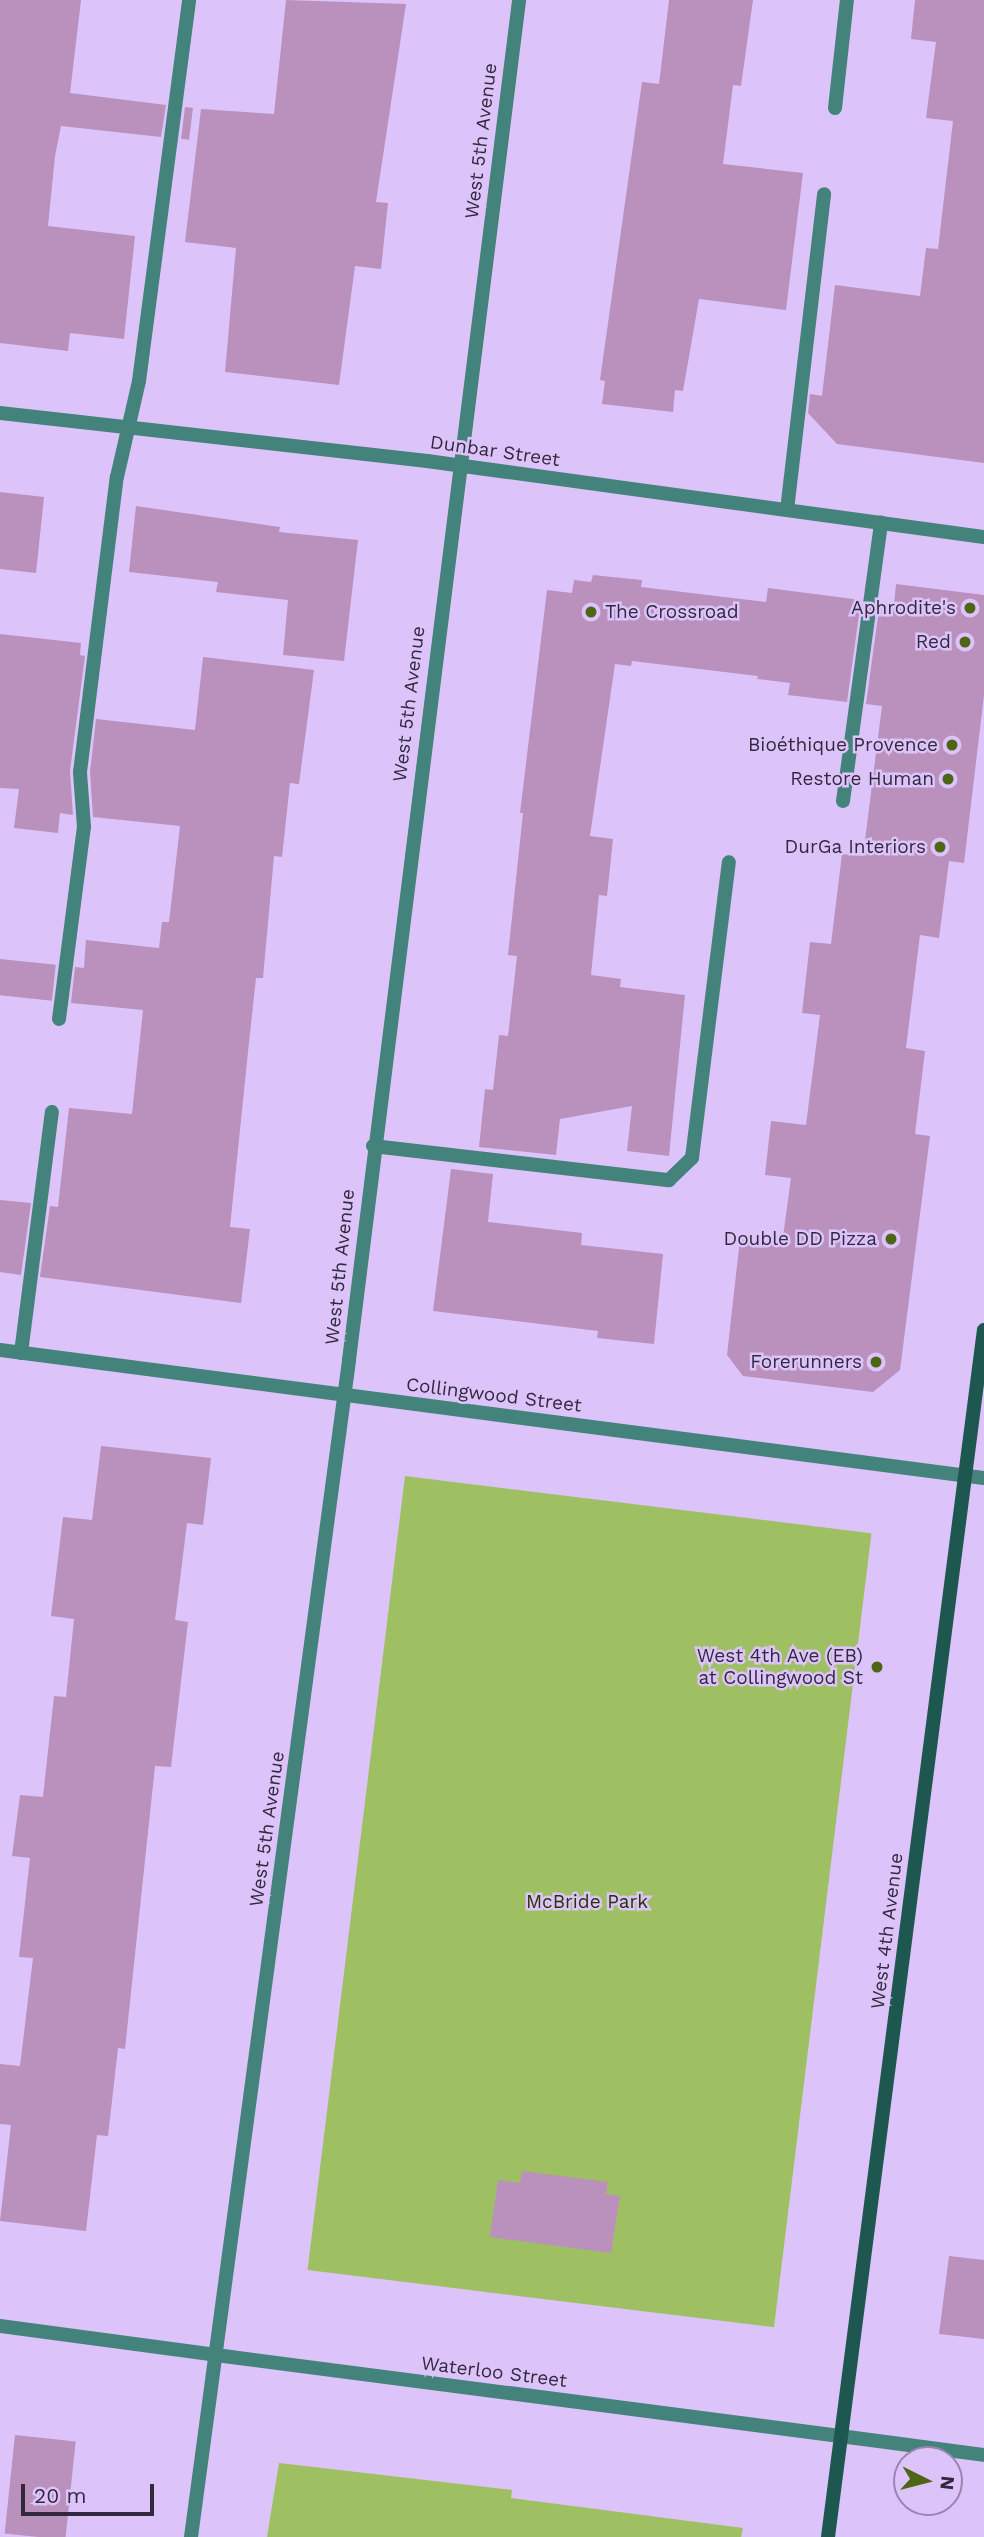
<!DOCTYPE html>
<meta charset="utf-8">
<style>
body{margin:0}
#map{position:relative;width:984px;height:2537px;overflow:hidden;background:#dcc4fa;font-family:"Work Sans",sans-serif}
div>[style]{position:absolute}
.green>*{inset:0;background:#9fc062;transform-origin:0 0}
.building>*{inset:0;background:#ba90bc;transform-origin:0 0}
.service>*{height:14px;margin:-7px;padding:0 7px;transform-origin:7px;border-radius:7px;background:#44837b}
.pedestrian>*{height:14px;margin:-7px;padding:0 7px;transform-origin:7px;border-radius:7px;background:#44837b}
.minor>*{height:14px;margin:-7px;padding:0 7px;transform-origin:7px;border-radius:7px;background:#44837b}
.secondary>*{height:14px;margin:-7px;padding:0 7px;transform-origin:7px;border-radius:7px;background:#1d5750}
.dots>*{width:19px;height:19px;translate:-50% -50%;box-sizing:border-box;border:4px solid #dcc4fa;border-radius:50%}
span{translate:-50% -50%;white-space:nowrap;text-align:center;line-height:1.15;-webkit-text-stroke:5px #dcc4fa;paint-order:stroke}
.street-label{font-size:19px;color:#32293e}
.poi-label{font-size:19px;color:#32293e}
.right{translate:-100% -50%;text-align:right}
.left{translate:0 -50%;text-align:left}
.park-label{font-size:19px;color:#263405}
.north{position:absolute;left:893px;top:2446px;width:70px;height:70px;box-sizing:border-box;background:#dcc4fa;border:2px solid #9886af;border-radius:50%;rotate:96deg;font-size:19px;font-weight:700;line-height:28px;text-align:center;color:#32293e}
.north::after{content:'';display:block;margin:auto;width:24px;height:32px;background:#4d6514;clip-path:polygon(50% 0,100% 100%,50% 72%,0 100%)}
.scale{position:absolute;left:21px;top:2484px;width:133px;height:32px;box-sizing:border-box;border:4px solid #32293e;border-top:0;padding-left:9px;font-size:21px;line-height:24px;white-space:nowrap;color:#32293e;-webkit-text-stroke:5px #dcc4fa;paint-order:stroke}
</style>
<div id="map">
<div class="green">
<i style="left:405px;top:1476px;width:470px;height:800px;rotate:7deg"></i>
<i style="clip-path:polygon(279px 2463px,512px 2490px,511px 2498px,743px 2528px,741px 2537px,267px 2537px)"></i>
</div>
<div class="building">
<i style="clip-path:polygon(0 0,81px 0,70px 93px,166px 105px,161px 137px,61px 126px,55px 156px,48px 226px,135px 236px,124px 339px,70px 333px,68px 351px,0 343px)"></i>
<i style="clip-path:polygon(286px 0,406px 4px,376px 202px,388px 203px,381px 269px,355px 266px,339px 385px,225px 372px,236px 248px,185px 242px,201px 109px,274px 114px)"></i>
<i style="clip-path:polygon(669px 0,753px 0,741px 86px,733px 85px,723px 164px,803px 173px,786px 310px,699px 299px,683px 391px,675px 390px,673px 412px,602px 404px,605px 381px,600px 380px,642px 82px,659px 84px)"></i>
<i style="clip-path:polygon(915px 0,984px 0,984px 463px,837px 444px,808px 413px,810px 394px,822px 396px,835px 285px,920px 296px,926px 248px,938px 249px,953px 121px,926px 118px,936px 42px,911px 39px)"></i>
<i style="left:185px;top:107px;width:8px;height:32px;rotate:7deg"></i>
<i style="clip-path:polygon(0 492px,44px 497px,36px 573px,0 569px)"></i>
<i style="clip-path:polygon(136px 506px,280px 527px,279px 532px,358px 540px,344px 661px,283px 655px,288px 600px,216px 592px,218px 582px,129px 572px)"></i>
<i style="clip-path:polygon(593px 575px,642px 580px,641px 587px,766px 602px,768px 588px,861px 600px,847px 702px,788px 695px,790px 683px,757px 679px,758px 676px,632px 661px,631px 666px,615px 664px,590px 836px,613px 839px,607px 896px,599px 895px,591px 975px,621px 979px,620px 987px,685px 995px,669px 1156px,627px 1151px,632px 1106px,560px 1119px,556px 1155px,479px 1147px,485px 1089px,493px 1090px,499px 1035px,508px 1036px,517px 956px,508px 955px,523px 813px,520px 813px,547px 590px,572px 593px,574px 580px,591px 582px)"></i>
<i style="clip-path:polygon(896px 584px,984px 595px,984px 695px,964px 863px,949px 861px,939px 938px,920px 935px,906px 1048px,925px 1051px,915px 1134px,930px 1136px,900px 1370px,873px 1392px,743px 1376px,727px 1355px,740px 1239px,782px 1244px,791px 1178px,765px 1175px,771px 1121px,806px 1125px,820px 1015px,802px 1013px,810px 942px,831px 944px,842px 854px,863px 856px,882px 706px,866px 704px,880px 602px,894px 604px)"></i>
<i style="clip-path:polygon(0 634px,81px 643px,80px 655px,85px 656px,70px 771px,73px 815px,60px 813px,58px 833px,14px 828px,19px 789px,0 788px)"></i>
<i style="clip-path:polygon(203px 657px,314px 670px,299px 784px,290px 783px,282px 857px,274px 856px,263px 978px,256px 978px,248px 1052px,230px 1227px,250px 1229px,241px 1303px,40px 1277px,50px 1206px,58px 1207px,69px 1108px,132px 1114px,143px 1010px,71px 1003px,75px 967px,84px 968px,86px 940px,159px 948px,162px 922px,169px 922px,180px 826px,93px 817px,90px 772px,96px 719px,195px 730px)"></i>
<i style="left:0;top:959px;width:56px;height:36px;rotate:6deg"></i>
<i style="clip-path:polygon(451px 1169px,493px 1174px,488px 1222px,582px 1233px,581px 1245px,663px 1254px,654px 1344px,597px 1338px,598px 1331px,433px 1311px)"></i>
<i style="clip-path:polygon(0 1200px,31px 1203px,21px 1275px,0 1272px)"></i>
<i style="clip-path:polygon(101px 1446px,211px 1458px,203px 1525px,187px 1523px,175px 1620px,188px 1622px,171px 1767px,155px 1766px,125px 2049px,118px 2048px,108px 2136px,97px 2135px,86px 2231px,0 2221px,11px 2125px,0 2124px,0 2064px,20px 2066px,33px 1958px,19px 1957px,30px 1858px,12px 1856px,20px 1795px,43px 1797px,54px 1696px,66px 1697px,74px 1619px,51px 1616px,63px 1517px,92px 1520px)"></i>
<i style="clip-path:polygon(522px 2171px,608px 2182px,606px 2194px,620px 2196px,611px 2253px,490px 2237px,498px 2180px,520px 2183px)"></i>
<i style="clip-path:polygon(949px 2256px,984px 2260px,984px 2339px,939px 2334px)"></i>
<i style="left:15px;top:2435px;width:61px;height:99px;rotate:6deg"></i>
</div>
<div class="service">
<i style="left:835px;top:108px;width:109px;rotate:-83.7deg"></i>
<i style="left:787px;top:510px;width:318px;rotate:-83.3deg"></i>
<i style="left:843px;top:801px;width:281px;rotate:-82.2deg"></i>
<i style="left:59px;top:1019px;width:194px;rotate:-82.6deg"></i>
<i style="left:84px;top:827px;width:55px;rotate:-94.2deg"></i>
<i style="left:80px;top:772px;width:297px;rotate:-82.9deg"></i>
<i style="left:117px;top:477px;width:98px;rotate:-77.1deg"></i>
<i style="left:139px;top:381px;width:384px;rotate:-82.5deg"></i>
<i style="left:373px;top:1146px;width:298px;rotate:6.6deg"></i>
<i style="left:669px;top:1180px;width:32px;rotate:-44deg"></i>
<i style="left:692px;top:1158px;width:298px;rotate:-82.9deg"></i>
<i style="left:21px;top:1353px;width:243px;rotate:-82.7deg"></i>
</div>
<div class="pedestrian">
<i style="left:216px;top:2355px;width:629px;rotate:7.4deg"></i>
</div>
<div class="minor">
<i style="left:0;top:413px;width:430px;rotate:6.4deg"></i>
<i style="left:427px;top:461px;width:562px;rotate:7.77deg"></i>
<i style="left:0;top:1350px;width:992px;rotate:7.41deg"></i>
<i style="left:0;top:2326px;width:218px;rotate:7.6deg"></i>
<i style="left:840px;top:2436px;width:145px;rotate:7.5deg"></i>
<i style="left:191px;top:2537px;width:1188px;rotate:-82.35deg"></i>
<i style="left:349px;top:1360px;width:1371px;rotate:-82.87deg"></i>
</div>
<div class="secondary">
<i style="left:828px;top:2537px;width:1217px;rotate:-82.64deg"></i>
</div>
<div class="dots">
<i style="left:970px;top:608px;background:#4d6514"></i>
<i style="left:591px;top:612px;background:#4d6514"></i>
<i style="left:965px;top:642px;background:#4d6514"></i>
<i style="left:952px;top:745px;background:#4d6514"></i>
<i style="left:948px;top:779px;background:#4d6514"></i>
<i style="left:940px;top:847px;background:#4d6514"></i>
<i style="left:891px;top:1239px;background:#4d6514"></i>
<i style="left:876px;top:1362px;background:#4d6514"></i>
<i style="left:877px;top:1667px;background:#4d6514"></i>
</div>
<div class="street-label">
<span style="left:481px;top:141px;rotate:-83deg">West 5th Avenue</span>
<span style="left:495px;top:451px;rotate:8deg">Dunbar Street</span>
<span style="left:409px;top:704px;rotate:-83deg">West 5th Avenue</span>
<span style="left:340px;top:1267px;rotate:-84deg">West 5th Avenue</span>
<span style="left:494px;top:1395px;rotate:7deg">Collingwood Street</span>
<span style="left:267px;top:1829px;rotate:-82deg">West 5th Avenue</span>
<span style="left:887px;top:1931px;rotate:-83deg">West 4th Avenue</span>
<span style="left:494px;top:2372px;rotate:7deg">Waterloo Street</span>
</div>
<div class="poi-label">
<span class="right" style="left:956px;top:608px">Aphrodite's</span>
<span class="left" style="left:605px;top:612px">The Crossroad</span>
<span class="right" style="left:951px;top:642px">Red</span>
<span class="right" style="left:938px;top:745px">Bioéthique Provence</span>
<span class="right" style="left:934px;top:779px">Restore Human</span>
<span class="right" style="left:926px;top:847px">DurGa Interiors</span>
<span class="right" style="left:877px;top:1239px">Double DD Pizza</span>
<span class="right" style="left:862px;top:1362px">Forerunners</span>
<span class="right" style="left:863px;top:1667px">West 4th Ave (EB)<br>at Collingwood St</span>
</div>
<div class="park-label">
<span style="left:587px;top:1902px">McBride Park</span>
</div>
<div class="north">N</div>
<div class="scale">20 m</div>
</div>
